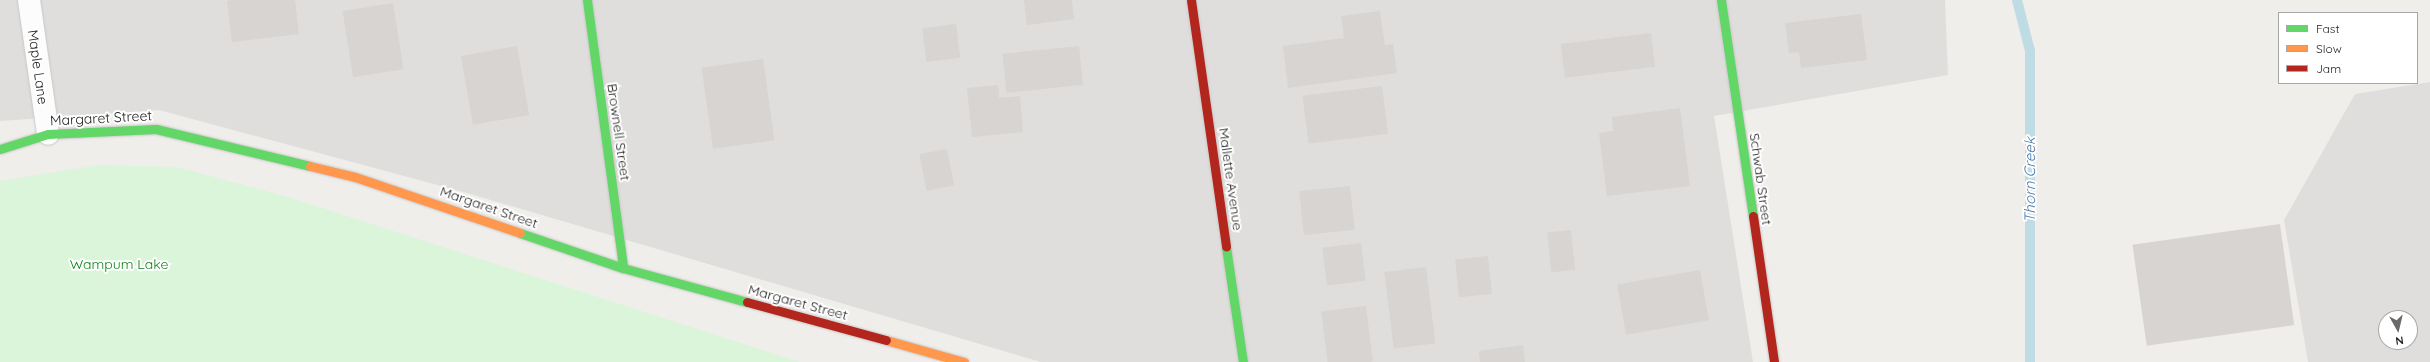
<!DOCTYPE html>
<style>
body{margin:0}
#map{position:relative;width:2430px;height:362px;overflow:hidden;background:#f0eeeb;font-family:Quicksand,sans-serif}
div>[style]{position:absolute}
.residential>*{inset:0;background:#dfdedc}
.park>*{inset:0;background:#daf5da}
.stream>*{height:10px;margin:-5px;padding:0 5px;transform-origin:5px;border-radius:5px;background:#bfdbe3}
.building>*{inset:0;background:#d7d4d2;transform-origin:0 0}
.roads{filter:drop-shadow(0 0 1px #c9c8c7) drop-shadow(0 0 1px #c9c8c7)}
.street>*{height:22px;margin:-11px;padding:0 11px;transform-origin:11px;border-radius:11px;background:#fdfcfc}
.fast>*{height:9px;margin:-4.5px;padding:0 4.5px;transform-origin:4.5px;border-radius:4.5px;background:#63d668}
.slow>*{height:9px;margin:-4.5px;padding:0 4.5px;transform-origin:4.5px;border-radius:4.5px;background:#ff974d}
.jam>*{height:9px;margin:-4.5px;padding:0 4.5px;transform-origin:4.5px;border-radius:4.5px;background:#b3261e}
span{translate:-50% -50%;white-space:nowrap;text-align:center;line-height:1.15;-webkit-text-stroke:4px #fff;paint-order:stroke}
.street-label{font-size:14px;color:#222}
.park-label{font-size:14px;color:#0c8416}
.water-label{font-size:15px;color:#4a7aab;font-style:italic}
.legend{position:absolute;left:2278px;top:12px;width:140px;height:72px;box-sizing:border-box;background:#fff;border:1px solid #a7a7a7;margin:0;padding:5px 7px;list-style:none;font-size:12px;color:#222}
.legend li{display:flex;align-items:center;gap:8px;height:20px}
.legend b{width:20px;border:1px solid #a7a7a7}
.north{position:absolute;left:2378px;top:310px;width:40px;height:40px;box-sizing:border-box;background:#fff;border:1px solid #a7a7a7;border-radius:50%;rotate:172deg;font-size:11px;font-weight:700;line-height:16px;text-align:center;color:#222}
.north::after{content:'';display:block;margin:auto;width:14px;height:18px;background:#6a6968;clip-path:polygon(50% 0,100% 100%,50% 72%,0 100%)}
</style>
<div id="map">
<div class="residential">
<i style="clip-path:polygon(0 0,1945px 0,1948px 75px,1714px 116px,1753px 362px,1041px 362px,467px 193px,159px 110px,0 121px)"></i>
<i style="clip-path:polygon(evenodd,2430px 82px,2430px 362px,2308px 362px,2284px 220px,2355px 94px,2430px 82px,2386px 318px,2410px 318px,2410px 342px,2386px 342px,2386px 318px)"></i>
</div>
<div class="park">
<i style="clip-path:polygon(98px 165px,177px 167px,288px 197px,800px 362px,0 362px,0 181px)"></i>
</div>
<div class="stream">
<i style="left:2017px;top:0;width:53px;rotate:75.7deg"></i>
<i style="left:2030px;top:51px;width:311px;rotate:90deg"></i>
</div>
<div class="building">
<i style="clip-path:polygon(232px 0,295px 0,299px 34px,232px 42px,227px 1px)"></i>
<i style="clip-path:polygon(1024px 0,1072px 0,1074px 19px,1027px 25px)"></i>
<i style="left:393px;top:3px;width:67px;height:51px;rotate:81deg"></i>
<i style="clip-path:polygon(1380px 11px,1385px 45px,1393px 44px,1397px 73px,1288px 88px,1283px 46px,1344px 38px,1341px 16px)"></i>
<i style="clip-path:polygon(1861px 14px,1867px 60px,1801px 68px,1799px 52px,1789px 53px,1785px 23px)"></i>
<i style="left:956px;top:24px;width:34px;height:34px;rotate:83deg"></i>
<i style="left:1651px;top:33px;width:34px;height:91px;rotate:83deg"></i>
<i style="left:517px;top:46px;width:70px;height:57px;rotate:80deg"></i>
<i style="left:1079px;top:46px;width:39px;height:77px;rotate:84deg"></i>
<i style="left:763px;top:59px;width:82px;height:62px;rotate:82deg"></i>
<i style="clip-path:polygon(998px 85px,999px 98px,1020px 96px,1023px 132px,972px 137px,967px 88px)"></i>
<i style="left:1382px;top:86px;width:48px;height:80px;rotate:83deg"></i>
<i style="clip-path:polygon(1680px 108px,1690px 186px,1607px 196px,1599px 133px,1613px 131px,1612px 117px)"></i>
<i style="left:947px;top:149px;width:37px;height:28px;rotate:79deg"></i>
<i style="left:1350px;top:186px;width:44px;height:51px;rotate:84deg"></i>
<i style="left:2280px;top:224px;width:102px;height:149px;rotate:82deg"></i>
<i style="left:1571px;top:230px;width:40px;height:24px;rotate:84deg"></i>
<i style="left:1361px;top:243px;width:38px;height:39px;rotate:83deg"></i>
<i style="left:1488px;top:256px;width:38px;height:33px;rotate:84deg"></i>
<i style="left:1426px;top:267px;width:77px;height:42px;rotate:83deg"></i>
<i style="left:1700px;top:270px;width:51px;height:84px;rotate:80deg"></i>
<i style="left:1366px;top:306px;width:56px;height:45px;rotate:83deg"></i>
<i style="clip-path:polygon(1523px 345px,1525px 362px,1480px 362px,1479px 351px)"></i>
</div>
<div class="roads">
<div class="street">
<i style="left:29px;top:0;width:135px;rotate:81.9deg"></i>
</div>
<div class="fast">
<i style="left:587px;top:0;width:270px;rotate:82.3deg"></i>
<i style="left:1721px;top:0;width:218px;rotate:81.6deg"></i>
<i style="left:0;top:149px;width:50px;rotate:-17.4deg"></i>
<i style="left:48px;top:134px;width:108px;rotate:-2.7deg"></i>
<i style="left:156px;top:129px;width:158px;rotate:13.5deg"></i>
<i style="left:520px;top:233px;width:109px;rotate:18.8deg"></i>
<i style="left:623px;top:268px;width:129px;rotate:15.3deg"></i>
<i style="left:1226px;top:247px;width:116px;rotate:81.6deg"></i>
</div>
<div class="slow">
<i style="left:310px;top:166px;width:46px;rotate:13.7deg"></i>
<i style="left:355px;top:177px;width:174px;rotate:18.7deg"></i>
<i style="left:886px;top:340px;width:81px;rotate:15.8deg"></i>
</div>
<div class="jam">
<i style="left:1191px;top:0;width:249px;rotate:81.9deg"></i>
<i style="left:1753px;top:216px;width:148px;rotate:81.8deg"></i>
<i style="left:747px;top:302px;width:144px;rotate:15.3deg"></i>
</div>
</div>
<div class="street-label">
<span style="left:38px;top:67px;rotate:82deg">Maple Lane</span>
<span style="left:101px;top:118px;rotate:-3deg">Margaret Street</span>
<span style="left:619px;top:132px;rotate:82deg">Brownell Street</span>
<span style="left:1231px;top:179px;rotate:82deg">Mallette Avenue</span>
<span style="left:1761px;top:179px;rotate:82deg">Schwab Street</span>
<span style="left:489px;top:207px;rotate:19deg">Margaret Street</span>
<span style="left:798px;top:302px;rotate:15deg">Margaret Street</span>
</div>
<div class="park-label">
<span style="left:119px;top:264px">Wampum Lake</span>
</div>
<div class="water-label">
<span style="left:2030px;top:180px;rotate:-90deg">Thorn Creek</span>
</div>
<ul class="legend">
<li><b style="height:5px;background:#63d668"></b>Fast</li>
<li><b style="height:5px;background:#ff974d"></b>Slow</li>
<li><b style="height:5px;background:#b3261e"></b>Jam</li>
</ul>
<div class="north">N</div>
</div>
